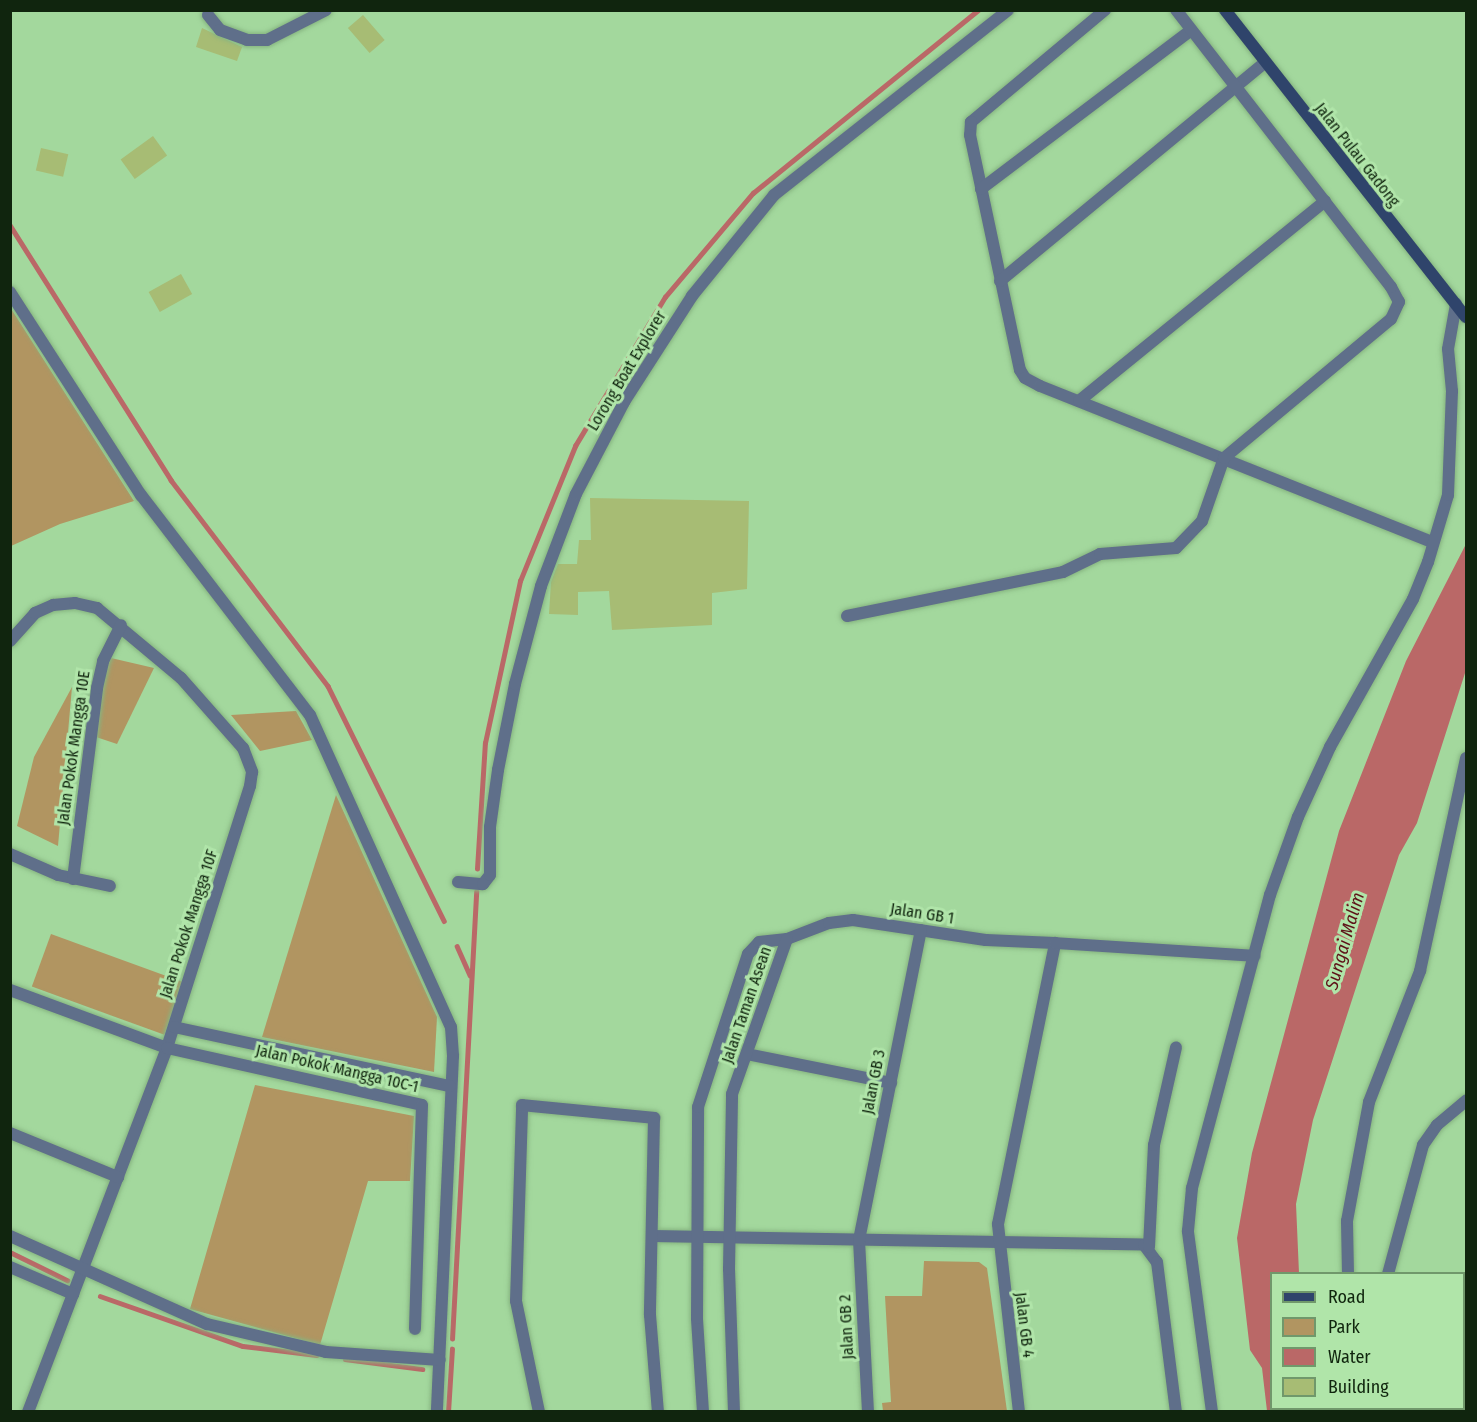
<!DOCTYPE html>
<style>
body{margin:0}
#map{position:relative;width:1477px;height:1422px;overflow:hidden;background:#a3d89d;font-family:"Fira Sans Condensed",sans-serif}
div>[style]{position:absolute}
.green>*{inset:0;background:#b19561;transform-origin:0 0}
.water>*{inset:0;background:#ba6867}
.stream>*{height:4.5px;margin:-2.25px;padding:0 2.25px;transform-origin:2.25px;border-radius:2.25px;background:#ba6867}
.building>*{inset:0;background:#a7bc74;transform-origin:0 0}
.roads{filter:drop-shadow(0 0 2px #86b480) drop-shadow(0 0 2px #86b480)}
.pedestrian>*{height:12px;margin:-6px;padding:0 6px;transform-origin:6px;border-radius:6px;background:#5f6f8a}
.minor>*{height:12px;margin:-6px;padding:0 6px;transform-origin:6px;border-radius:6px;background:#5f6f8a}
.secondary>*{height:12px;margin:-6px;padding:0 6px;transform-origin:6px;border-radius:6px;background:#2f446b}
span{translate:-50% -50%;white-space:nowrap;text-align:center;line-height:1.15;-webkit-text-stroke:6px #b0e5a9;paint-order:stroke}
.street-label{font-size:16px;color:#10250e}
.water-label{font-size:18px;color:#5e1218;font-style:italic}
.frame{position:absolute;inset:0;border:12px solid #10250e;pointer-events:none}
.legend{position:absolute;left:1270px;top:1272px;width:195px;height:138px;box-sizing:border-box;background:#b0e5a9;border:2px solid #70986b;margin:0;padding:8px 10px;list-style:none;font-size:18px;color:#10250e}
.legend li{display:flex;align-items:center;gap:12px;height:30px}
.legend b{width:30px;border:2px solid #70986b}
</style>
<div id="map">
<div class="green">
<i style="clip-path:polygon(10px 307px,134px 501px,60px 524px,11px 546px)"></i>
<i style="clip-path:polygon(111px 658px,154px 668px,117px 744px,96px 737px,95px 692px)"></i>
<i style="clip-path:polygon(72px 687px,58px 846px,17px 826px,34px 757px)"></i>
<i style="clip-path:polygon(296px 711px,312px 740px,260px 751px,231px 715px)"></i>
<i style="clip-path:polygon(336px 795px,437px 1017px,434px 1072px,262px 1037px)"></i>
<i style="left:51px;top:934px;width:141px;height:56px;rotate:20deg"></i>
<i style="clip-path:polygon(255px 1085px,414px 1116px,410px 1181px,368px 1181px,320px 1345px,190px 1309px)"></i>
<i style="clip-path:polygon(924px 1261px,979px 1262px,987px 1268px,1007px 1411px,883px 1411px,882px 1403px,891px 1402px,885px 1296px,922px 1296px)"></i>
</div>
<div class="water">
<i style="clip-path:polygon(1466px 544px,1466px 670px,1417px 823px,1399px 855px,1313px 1120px,1296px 1204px,1299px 1273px,1272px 1274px,1272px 1408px,1321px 1411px,1267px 1411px,1262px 1368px,1250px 1350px,1237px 1238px,1252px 1153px,1339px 831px,1406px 661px)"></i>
</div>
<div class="stream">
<i style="left:10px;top:225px;width:302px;rotate:57.7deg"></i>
<i style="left:171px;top:480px;width:259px;rotate:52.7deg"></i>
<i style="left:328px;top:686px;width:262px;rotate:63.7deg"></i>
<i style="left:477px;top:869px;width:126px;rotate:-86.4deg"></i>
<i style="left:485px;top:743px;width:166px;rotate:-77.8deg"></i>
<i style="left:520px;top:581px;width:146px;rotate:-67.8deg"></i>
<i style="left:575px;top:446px;width:174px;rotate:-58.9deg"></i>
<i style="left:665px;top:297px;width:136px;rotate:-49.8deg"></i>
<i style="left:753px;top:193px;width:290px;rotate:-39.1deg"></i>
<i style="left:457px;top:946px;width:32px;rotate:66deg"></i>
<i style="left:10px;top:1252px;width:64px;rotate:26.2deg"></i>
<i style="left:100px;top:1296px;width:151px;rotate:19.3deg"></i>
<i style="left:243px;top:1346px;width:74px;rotate:7deg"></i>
<i style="left:452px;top:1339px;width:448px;rotate:-86.9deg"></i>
<i style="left:345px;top:1359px;width:78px;rotate:7.4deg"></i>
<i style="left:448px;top:1412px;width:63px;rotate:-86.4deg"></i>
</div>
<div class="building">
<i style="left:363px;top:15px;width:33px;height:20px;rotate:49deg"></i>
<i style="clip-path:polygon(202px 28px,242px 47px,237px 61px,196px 47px)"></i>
<i style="left:153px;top:136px;width:24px;height:40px;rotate:54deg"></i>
<i style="left:41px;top:148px;width:28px;height:23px;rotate:13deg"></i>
<i style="left:181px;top:274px;width:23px;height:37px;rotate:61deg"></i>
<i style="clip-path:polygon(590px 498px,749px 501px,747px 589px,712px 593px,712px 625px,612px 630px,609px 591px,578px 592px,578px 615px,549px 614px,551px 582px,558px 564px,577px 564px,579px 540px,591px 540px)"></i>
</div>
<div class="roads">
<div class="pedestrian">
<i style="left:747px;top:1054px;width:147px;rotate:11.4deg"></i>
</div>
<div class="minor">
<i style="left:1105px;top:10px;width:175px;rotate:140.1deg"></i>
<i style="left:971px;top:122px;width:13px;rotate:94deg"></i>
<i style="left:970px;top:135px;width:240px;rotate:78deg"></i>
<i style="left:1020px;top:370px;width:9px;rotate:58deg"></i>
<i style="left:1025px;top:378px;width:17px;rotate:28deg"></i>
<i style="left:1040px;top:386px;width:423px;rotate:21.7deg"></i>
<i style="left:208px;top:15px;width:19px;rotate:51deg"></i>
<i style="left:220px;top:30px;width:29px;rotate:20deg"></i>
<i style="left:247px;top:40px;width:20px"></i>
<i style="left:267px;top:40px;width:66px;rotate:-27deg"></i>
<i style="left:981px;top:189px;width:263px;rotate:-37.1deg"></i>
<i style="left:1000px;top:281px;width:342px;rotate:-39.5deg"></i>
<i style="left:10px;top:292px;width:242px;rotate:57.2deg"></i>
<i style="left:141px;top:495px;width:277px;rotate:52.5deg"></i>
<i style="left:310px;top:715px;width:342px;rotate:65.7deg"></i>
<i style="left:451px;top:1027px;width:29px;rotate:86deg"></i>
<i style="left:453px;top:1056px;width:356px;rotate:92.6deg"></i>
<i style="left:1079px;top:401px;width:317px;rotate:-39.1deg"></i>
<i style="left:847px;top:616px;width:220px;rotate:-11.5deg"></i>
<i style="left:1063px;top:572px;width:41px;rotate:-25.9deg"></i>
<i style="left:1100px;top:554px;width:76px;rotate:-4.5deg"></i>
<i style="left:1176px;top:548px;width:37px;rotate:-46deg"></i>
<i style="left:1202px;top:521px;width:67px;rotate:-70.8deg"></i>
<i style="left:1224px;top:458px;width:217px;rotate:-39.8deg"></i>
<i style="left:1391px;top:319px;width:19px;rotate:-65deg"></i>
<i style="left:1399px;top:302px;width:17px;rotate:-118deg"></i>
<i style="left:1391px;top:287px;width:351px;rotate:-127.8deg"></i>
<i style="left:10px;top:641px;width:38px;rotate:-48deg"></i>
<i style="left:35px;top:613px;width:20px;rotate:-24deg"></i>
<i style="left:53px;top:605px;width:22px;rotate:-5deg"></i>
<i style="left:75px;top:603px;width:23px;rotate:13deg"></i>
<i style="left:97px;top:608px;width:109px;rotate:39.8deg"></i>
<i style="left:181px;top:678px;width:94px;rotate:48.5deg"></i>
<i style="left:243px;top:748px;width:26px;rotate:69deg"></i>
<i style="left:252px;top:772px;width:14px;rotate:98deg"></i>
<i style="left:250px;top:786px;width:275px;rotate:107.6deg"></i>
<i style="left:167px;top:1048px;width:390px;rotate:110.9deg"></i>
<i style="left:10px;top:854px;width:52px;rotate:23.6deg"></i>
<i style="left:58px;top:875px;width:53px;rotate:11.9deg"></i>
<i style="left:73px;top:879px;width:193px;rotate:-82.8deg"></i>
<i style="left:97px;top:688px;width:28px;rotate:-77deg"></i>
<i style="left:103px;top:661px;width:40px;rotate:-63.4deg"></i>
<i style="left:458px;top:882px;width:25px;rotate:5deg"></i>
<i style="left:483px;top:884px;width:11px;rotate:-52deg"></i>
<i style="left:490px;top:875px;width:48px;rotate:-90deg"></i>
<i style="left:490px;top:827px;width:58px;rotate:-82deg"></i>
<i style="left:498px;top:770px;width:88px;rotate:-78.8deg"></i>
<i style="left:515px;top:684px;width:101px;rotate:-75.1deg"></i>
<i style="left:541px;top:586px;width:98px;rotate:-69.2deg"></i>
<i style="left:576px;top:494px;width:104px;rotate:-62.4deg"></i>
<i style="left:624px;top:402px;width:126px;rotate:-57.3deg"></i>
<i style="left:692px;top:296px;width:130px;rotate:-50.9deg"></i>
<i style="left:774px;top:195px;width:298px;rotate:-38.3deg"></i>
<i style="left:10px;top:990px;width:167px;rotate:20.3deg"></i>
<i style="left:167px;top:1048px;width:261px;rotate:12.6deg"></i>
<i style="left:422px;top:1105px;width:224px;rotate:91.8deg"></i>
<i style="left:174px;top:1027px;width:282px;rotate:12.1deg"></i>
<i style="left:10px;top:1133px;width:117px;rotate:22.2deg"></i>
<i style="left:10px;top:1236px;width:216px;rotate:24.1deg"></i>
<i style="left:207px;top:1324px;width:122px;rotate:13.2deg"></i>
<i style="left:326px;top:1352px;width:114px;rotate:4deg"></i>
<i style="left:652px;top:1236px;width:492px;rotate:1deg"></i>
<i style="left:1144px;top:1245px;width:21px;rotate:53deg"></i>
<i style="left:1157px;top:1262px;width:151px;rotate:82.8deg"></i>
<i style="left:1149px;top:1247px;width:102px;rotate:-87.2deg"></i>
<i style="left:1154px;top:1145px;width:100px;rotate:-77.3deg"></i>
<i style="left:10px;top:1267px;width:69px;rotate:23.2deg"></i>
<i style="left:1348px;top:1274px;width:53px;rotate:-91.1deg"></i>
<i style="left:1347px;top:1221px;width:121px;rotate:-79.5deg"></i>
<i style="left:1369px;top:1102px;width:141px;rotate:-68.7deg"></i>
<i style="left:1420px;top:971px;width:218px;rotate:-77.8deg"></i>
<i style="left:1388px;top:1274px;width:134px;rotate:-74.8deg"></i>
<i style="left:1423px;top:1145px;width:24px;rotate:-55deg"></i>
<i style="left:1437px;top:1125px;width:38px;rotate:-40deg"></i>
<i style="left:1360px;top:1408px;width:4px;rotate:90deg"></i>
<i style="left:1384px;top:1408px;width:4px;rotate:90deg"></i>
<i style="left:539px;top:1412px;width:113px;rotate:-101.7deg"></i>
<i style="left:516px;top:1301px;width:196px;rotate:-88.2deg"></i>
<i style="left:522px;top:1105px;width:133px;rotate:5.6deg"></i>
<i style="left:654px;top:1118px;width:197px;rotate:91.2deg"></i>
<i style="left:650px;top:1315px;width:97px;rotate:85.3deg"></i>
<i style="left:703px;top:1412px;width:94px;rotate:-93.7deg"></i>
<i style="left:697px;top:1318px;width:211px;rotate:-89.7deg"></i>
<i style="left:698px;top:1107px;width:161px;rotate:-71.9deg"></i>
<i style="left:748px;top:954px;width:16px;rotate:-47deg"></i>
<i style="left:759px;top:942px;width:28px;rotate:-6deg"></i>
<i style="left:787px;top:939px;width:45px;rotate:-20.9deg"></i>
<i style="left:829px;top:923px;width:24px;rotate:-7deg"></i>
<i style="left:853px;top:920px;width:134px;rotate:8.6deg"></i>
<i style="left:986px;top:940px;width:69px;rotate:2.5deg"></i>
<i style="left:734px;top:1412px;width:143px;rotate:-92deg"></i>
<i style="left:729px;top:1269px;width:175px;rotate:-89deg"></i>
<i style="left:732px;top:1094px;width:164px;rotate:-70.5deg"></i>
<i style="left:868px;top:1412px;width:172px;rotate:-93deg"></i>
<i style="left:859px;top:1240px;width:316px;rotate:-78.7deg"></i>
<i style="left:1019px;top:1412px;width:189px;rotate:-96.4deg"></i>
<i style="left:998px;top:1224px;width:287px;rotate:-78.5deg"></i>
<i style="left:1055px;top:943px;width:200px;rotate:3.7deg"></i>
<i style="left:1212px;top:1412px;width:183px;rotate:-97.6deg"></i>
<i style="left:1188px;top:1231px;width:43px;rotate:-84.7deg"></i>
<i style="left:1192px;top:1188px;width:303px;rotate:-75.1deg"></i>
<i style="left:1270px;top:895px;width:83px;rotate:-70.3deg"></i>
<i style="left:1298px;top:817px;width:77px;rotate:-65.4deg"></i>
<i style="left:1330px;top:747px;width:170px;rotate:-60.7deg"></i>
<i style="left:1413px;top:599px;width:40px;rotate:-68deg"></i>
<i style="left:1428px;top:562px;width:70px;rotate:-73.4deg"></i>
<i style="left:1448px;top:495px;width:104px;rotate:-87.8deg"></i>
<i style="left:1452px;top:391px;width:42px;rotate:-95.4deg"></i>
<i style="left:1448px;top:349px;width:46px;rotate:-79.9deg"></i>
</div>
<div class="secondary">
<i style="left:1225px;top:10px;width:390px;rotate:51.9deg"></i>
</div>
</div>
<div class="street-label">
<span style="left:1357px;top:155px;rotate:52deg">Jalan Pulau Gadong</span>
<span style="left:627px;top:371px;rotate:-59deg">Lorong Boat Explorer</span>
<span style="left:74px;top:748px;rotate:-82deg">Jalan Pokok Mangga 10E</span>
<span style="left:922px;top:914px;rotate:9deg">Jalan GB 1</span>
<span style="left:189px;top:924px;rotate:-72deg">Jalan Pokok Mangga 10F</span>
<span style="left:747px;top:1005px;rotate:-71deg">Jalan Taman Asean</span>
<span style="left:337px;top:1069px;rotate:13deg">Jalan Pokok Mangga 10C-1</span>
<span style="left:874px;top:1082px;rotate:-79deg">Jalan GB 3</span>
<span style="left:1024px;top:1325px;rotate:83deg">Jalan GB 4</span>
<span style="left:847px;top:1327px;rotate:-93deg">Jalan GB 2</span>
</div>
<div class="water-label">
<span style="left:1345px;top:941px;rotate:-74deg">Sungai Malim</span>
</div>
<div class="frame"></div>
<ul class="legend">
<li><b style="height:8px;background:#2f446b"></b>Road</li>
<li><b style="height:16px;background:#b19561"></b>Park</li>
<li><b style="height:16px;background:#ba6867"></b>Water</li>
<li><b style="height:16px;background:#a7bc74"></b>Building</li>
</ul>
</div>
